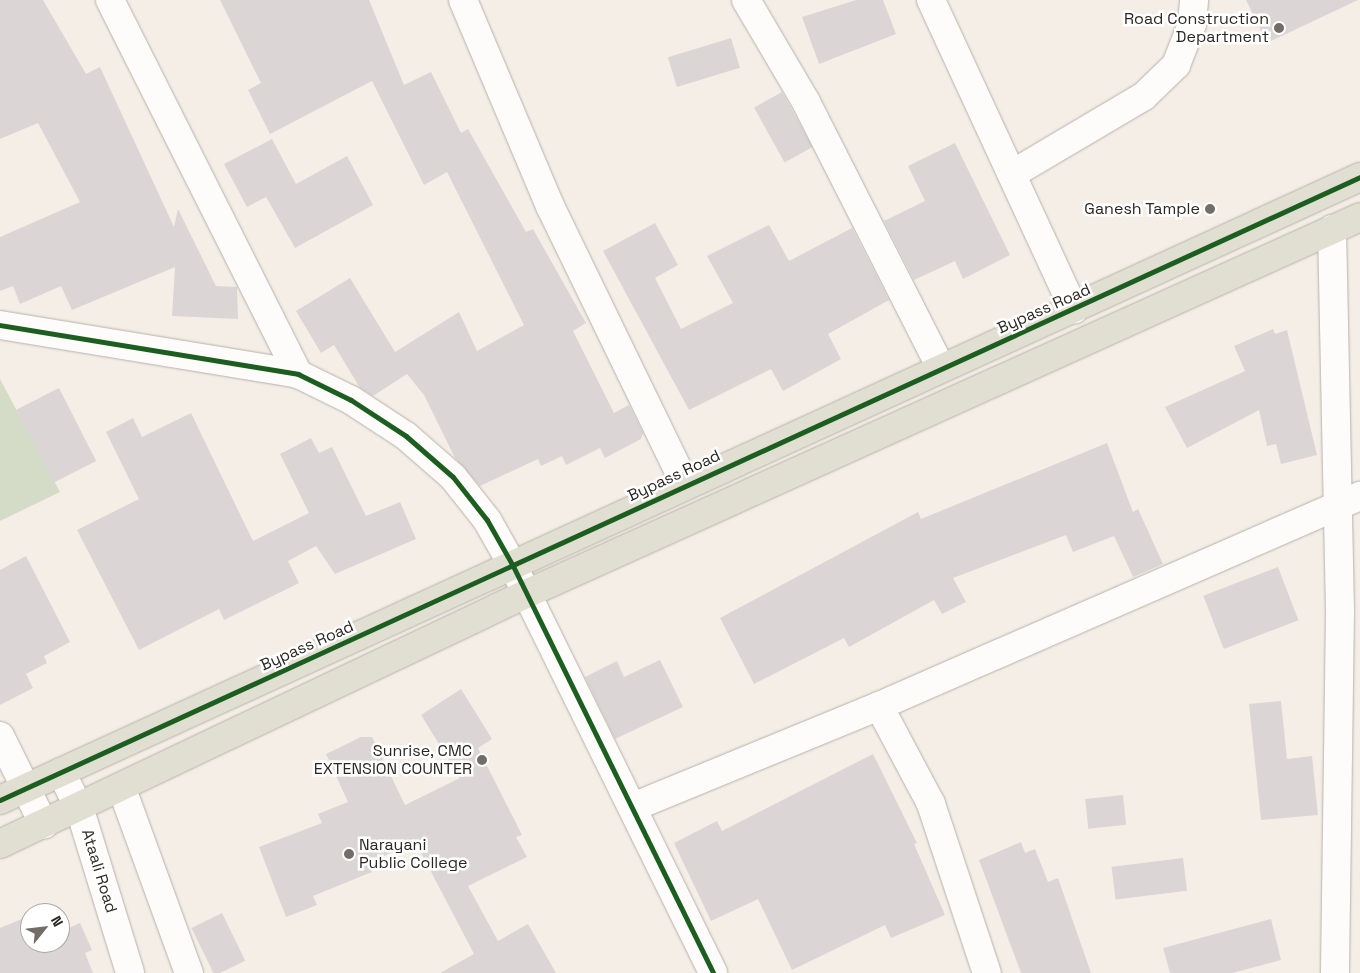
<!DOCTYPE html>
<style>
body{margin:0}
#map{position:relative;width:1360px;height:973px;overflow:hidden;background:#f5eee6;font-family:"Space Grotesk",sans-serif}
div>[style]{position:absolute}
.green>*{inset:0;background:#d4dcc7}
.building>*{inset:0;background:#dbd6d5;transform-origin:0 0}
.roads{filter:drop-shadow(0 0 1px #b6b1ab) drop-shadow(0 0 1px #b6b1ab)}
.minor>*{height:28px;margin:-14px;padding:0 14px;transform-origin:14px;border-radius:14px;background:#fefcfb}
.highway>*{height:28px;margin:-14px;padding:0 14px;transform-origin:14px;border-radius:14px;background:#e1ded2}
.cycleway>*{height:5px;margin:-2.5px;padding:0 2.5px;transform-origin:2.5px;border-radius:2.5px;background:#1b5e20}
.dots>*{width:14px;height:14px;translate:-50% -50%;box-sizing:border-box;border:2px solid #fff;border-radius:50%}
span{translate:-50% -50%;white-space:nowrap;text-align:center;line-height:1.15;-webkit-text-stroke:5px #fff;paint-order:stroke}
.poi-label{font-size:16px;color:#2c2722}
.right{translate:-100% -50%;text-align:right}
.left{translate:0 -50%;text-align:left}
.street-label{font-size:16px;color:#2c2722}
.north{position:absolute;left:20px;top:903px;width:50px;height:50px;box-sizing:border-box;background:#fff;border:1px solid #aba9a7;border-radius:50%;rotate:61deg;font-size:14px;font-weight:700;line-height:20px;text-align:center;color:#2c2722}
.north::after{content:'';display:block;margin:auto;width:18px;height:22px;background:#726d67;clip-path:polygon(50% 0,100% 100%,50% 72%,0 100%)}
</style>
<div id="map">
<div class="green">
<i style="clip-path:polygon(0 379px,60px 492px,0 521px)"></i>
</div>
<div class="building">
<i style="clip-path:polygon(0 0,43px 0,86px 74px,100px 67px,174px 227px,178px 209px,216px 286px,237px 287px,238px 319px,172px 316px,175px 267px,72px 310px,61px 286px,20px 304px,13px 286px,0 291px,0 237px,80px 202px,38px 123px,0 139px)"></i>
<i style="clip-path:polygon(220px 0,369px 0,404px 85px,431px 72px,461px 133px,468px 129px,526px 232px,533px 229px,586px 323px,573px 331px,614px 413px,629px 405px,643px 433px,641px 439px,605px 458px,600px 448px,566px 465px,562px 456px,541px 466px,538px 459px,480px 486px,455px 458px,424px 395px,407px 374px,373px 396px,360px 388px,334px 345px,321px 353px,296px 311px,350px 278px,395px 352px,459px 312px,477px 351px,524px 325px,447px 172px,424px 185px,372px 81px,270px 134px,248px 90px,261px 83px)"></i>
<i style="clip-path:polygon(856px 0,883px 0,896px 34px,819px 64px,802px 17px)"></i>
<i style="clip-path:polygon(1246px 0,1358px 0,1267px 43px)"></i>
<i style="left:731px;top:38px;width:31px;height:66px;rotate:73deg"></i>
<i style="left:782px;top:92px;width:63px;height:32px;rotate:61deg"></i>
<i style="clip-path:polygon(272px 139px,296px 184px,347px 156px,373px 205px,295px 248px,266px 197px,247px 207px,224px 164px)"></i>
<i style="clip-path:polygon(955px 143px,1010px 255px,963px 279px,955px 261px,914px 280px,884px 221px,925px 201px,908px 166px)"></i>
<i style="clip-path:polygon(655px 223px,678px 265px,655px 278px,681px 329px,733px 303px,707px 256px,769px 225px,789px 261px,852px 228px,889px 300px,828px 334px,841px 359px,783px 391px,771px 369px,689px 410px,603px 251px)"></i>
<i style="clip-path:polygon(1273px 329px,1275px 334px,1287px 330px,1317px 455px,1281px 464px,1276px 444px,1267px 446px,1259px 410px,1187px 448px,1165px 407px,1245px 371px,1234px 346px)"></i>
<i style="left:59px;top:388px;width:82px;height:48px;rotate:63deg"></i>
<i style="clip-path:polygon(191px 413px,253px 541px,309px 513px,280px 454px,311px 438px,319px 453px,332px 447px,366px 516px,400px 502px,416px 539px,335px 574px,316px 546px,288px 561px,299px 583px,224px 620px,219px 609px,139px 650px,77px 530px,139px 499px,106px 432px,133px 418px,142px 437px)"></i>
<i style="clip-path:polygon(1107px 443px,1133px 512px,1138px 509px,1163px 564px,1133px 577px,1114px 536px,1073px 552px,1066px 535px,953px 578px,966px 602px,942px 614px,934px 600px,849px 647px,844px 638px,754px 684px,720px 618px,918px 512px,921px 519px)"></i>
<i style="clip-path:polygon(26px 556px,70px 642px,44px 656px,47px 663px,26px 674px,33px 688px,0 705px,0 570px)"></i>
<i style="left:1278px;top:567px;width:57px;height:80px;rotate:69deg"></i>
<i style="clip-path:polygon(660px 660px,683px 707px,615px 739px,585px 677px,617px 661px,624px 677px)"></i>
<i style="clip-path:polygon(461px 689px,492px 739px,478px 748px,522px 835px,516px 837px,527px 857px,468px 886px,498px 941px,528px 924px,556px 973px,440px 973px,474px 954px,415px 841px,368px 864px,372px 872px,313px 896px,317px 905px,286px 917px,259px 847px,322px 823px,318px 814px,348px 802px,326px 754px,361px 737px,372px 737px,405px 805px,460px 778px,421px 715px)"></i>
<i style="clip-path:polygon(1281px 701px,1287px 759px,1312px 756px,1318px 815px,1261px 820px,1249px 704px)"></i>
<i style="clip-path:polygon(873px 754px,917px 843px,914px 844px,945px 915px,891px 938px,885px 925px,792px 970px,758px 899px,711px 921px,674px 843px,717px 821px,722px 831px)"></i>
<i style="left:1123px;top:795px;width:30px;height:38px;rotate:84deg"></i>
<i style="clip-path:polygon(1021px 842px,1025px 853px,1035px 849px,1048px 882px,1058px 878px,1091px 973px,1021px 973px,979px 860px)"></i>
<i style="left:1183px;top:858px;width:33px;height:72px;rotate:83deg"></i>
<i style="left:222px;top:913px;width:53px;height:34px;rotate:64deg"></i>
<i style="clip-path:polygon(24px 918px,30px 943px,60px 943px,60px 932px,80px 923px,92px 950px,85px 953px,93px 973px,0 973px,0 928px)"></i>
<i style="clip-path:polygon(1271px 919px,1281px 960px,1232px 973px,1170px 973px,1163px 948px)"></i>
</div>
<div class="roads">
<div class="minor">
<i style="left:110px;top:0;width:419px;rotate:63.3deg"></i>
<i style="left:463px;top:0;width:224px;rotate:67.1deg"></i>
<i style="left:550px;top:206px;width:309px;rotate:64.1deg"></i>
<i style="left:746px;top:0;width:118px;rotate:59.5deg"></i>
<i style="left:806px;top:102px;width:298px;rotate:63.1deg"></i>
<i style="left:931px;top:0;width:341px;rotate:65.2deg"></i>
<i style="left:1014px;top:173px;width:151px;rotate:-30.6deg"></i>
<i style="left:1144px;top:96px;width:45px;rotate:-44.1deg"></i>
<i style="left:1176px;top:65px;width:44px;rotate:-68.7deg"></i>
<i style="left:1192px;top:24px;width:24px;rotate:-85deg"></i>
<i style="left:1332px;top:229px;width:383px;rotate:88.8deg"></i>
<i style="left:1340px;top:612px;width:361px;rotate:90.8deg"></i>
<i style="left:0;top:325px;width:302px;rotate:9.3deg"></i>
<i style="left:298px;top:374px;width:59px;rotate:26.1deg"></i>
<i style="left:351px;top:400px;width:66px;rotate:33.2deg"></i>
<i style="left:406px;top:436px;width:62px;rotate:41.1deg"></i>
<i style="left:453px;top:477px;width:55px;rotate:51.7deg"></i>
<i style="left:487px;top:520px;width:53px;rotate:60.5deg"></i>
<i style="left:513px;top:566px;width:453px;rotate:63.8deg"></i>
<i style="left:879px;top:706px;width:111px;rotate:62deg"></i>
<i style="left:931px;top:804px;width:178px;rotate:71.7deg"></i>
<i style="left:0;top:736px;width:99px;rotate:63.7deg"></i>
<i style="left:61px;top:772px;width:42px;rotate:63.4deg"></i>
<i style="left:80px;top:810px;width:170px;rotate:72.9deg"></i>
<i style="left:122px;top:789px;width:196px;rotate:70deg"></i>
<i style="left:633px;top:807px;width:266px;rotate:-22.3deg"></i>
<i style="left:879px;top:706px;width:525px;rotate:-23.59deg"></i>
</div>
<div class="highway">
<i style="left:0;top:800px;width:1496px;rotate:-24.61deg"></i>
<i style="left:0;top:844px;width:582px;rotate:-25.42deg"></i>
<i style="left:526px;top:594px;width:915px;rotate:-24.32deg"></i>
</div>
</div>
<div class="cycleway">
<i style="left:0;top:325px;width:302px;rotate:9.3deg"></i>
<i style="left:298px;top:374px;width:59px;rotate:26.1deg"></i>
<i style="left:351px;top:400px;width:66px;rotate:33.2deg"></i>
<i style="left:406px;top:436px;width:62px;rotate:41.1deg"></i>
<i style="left:453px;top:477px;width:55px;rotate:51.7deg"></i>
<i style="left:487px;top:520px;width:53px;rotate:60.5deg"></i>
<i style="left:513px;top:566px;width:453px;rotate:63.8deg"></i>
<i style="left:0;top:800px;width:1496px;rotate:-24.61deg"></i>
</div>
<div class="dots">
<i style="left:1279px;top:28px;background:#726d67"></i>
<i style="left:1210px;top:209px;background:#726d67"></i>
<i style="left:482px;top:760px;background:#726d67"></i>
<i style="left:349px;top:854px;background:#726d67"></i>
</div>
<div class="poi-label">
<span class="right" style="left:1269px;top:28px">Road Construction<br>Department</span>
<span class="right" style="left:1200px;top:209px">Ganesh Tample</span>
<span class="right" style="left:472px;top:760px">Sunrise, CMC<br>EXTENSION COUNTER</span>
<span class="left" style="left:359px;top:854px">Narayani<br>Public College</span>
</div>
<div class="street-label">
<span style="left:1044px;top:309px;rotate:-24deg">Bypass Road</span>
<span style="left:674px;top:476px;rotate:-25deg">Bypass Road</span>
<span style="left:307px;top:646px;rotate:-24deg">Bypass Road</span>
<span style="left:99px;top:871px;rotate:73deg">Ataali Road</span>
</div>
<div class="north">N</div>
</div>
